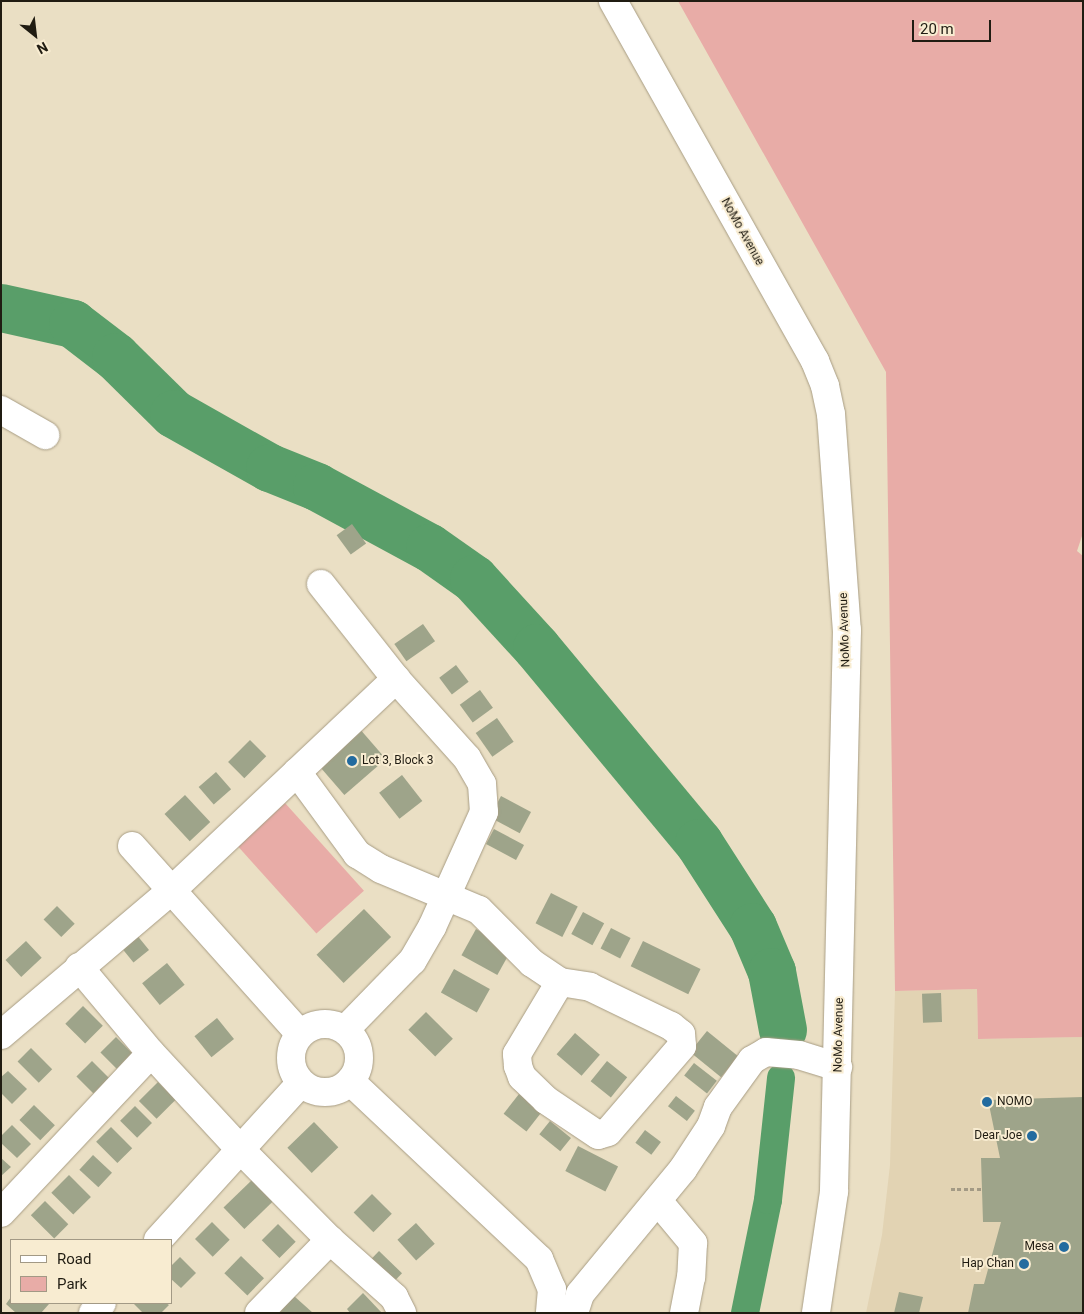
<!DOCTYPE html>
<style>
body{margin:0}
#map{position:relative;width:1084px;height:1314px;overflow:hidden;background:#eadfc4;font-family:Roboto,sans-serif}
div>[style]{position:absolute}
.built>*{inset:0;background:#e2d3b3}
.green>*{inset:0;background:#e8aca7;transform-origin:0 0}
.canal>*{height:28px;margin:-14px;padding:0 14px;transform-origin:14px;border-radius:14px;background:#599e69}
.river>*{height:48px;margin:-24px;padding:0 24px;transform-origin:24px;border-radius:24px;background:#599e69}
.building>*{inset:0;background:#9ea48a;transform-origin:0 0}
.path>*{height:3px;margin-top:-1.5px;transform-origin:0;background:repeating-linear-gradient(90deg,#a39a85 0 4px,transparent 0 6.5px)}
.roads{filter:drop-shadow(0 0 1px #a89d84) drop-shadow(0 0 1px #a89d84)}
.minor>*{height:28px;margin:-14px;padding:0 14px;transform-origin:14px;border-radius:14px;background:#fff}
.minor>.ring{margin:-14px;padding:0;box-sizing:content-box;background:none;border:28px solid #fff;border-radius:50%}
.dots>*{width:14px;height:14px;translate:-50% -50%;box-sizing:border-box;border:2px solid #f8ecd1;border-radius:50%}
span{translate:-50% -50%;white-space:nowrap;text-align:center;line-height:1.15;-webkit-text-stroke:4px #f8ecd1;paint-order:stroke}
.street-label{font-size:12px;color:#201c12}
.poi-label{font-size:12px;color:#201c12}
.left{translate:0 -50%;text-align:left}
.right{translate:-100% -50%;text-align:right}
.frame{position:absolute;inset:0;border:2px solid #201c12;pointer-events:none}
.legend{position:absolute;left:10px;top:1239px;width:162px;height:65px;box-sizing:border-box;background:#f8ecd1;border:1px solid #a29985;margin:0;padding:6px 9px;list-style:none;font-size:15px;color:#201c12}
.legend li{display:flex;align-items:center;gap:10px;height:25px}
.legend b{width:25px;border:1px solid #a29985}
.north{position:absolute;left:10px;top:10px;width:50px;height:50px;-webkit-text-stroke:4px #f8ecd1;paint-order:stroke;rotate:151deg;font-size:14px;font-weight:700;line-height:20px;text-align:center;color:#201c12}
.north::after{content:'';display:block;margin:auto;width:18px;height:22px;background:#201c12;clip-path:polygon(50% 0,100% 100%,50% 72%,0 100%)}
.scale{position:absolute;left:912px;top:20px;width:79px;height:22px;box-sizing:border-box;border:2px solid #201c12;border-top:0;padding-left:6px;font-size:15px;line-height:18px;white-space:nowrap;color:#201c12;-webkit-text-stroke:4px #f8ecd1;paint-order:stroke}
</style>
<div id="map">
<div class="built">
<i style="clip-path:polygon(977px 989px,978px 1039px,1083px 1037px,1083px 1313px,866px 1313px,882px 1235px,890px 1165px,895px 991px)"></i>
</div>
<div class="green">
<i style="clip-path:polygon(678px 1px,1083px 1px,1083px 533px,1077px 551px,1083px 556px,1083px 1037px,978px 1039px,977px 989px,895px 991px,886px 372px)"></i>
<i style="left:285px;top:803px;width:118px;height:64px;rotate:48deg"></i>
</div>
<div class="canal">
<i style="left:745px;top:1313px;width:115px;rotate:-78.5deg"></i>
<i style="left:768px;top:1200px;width:123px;rotate:-83.9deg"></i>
</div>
<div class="river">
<i style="left:1px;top:308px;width:74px;rotate:12.5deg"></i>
<i style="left:73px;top:324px;width:54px;rotate:37.5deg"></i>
<i style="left:116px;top:357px;width:81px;rotate:44.5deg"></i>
<i style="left:174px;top:414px;width:110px;rotate:29.4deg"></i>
<i style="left:270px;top:468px;width:51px;rotate:22deg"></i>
<i style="left:317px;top:487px;width:128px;rotate:28.4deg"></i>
<i style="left:430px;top:548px;width:54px;rotate:35.2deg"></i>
<i style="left:474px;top:579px;width:93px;rotate:47.6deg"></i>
<i style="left:537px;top:648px;width:254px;rotate:50.3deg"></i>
<i style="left:699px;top:843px;width:100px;rotate:57.3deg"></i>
<i style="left:753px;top:927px;width:49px;rotate:67.1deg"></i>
<i style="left:772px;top:972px;width:59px;rotate:79.3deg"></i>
</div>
<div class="building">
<i style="left:352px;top:524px;width:24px;height:19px;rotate:54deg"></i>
<i style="left:423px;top:624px;width:21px;height:35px;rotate:55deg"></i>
<i style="left:456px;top:665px;width:21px;height:21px;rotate:53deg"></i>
<i style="left:480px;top:690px;width:22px;height:25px;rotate:54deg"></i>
<i style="left:497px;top:718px;width:29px;height:26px;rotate:55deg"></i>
<i style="left:359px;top:728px;width:41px;height:55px;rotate:49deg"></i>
<i style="left:250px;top:740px;width:23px;height:31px;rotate:45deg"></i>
<i style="left:216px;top:772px;width:23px;height:23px;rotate:49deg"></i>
<i style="left:402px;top:775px;width:33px;height:29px;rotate:52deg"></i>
<i style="left:185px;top:795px;width:37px;height:28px;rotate:47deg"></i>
<i style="left:501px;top:796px;width:34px;height:24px;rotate:28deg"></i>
<i style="left:494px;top:829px;width:34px;height:17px;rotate:28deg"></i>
<i style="left:551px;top:893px;width:30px;height:34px;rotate:27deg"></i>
<i style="left:57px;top:906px;width:25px;height:19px;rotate:45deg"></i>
<i style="left:364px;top:909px;width:39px;height:66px;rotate:46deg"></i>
<i style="left:583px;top:912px;width:24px;height:25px;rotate:28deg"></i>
<i style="left:611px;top:928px;width:22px;height:23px;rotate:27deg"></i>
<i style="left:132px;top:929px;width:27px;height:20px;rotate:51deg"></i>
<i style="left:476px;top:929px;width:41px;height:30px;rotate:29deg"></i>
<i style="left:26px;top:941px;width:23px;height:28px;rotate:47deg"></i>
<i style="left:643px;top:941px;width:64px;height:28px;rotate:26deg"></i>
<i style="left:167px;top:963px;width:28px;height:32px;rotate:51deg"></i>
<i style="left:454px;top:969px;width:41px;height:27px;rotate:29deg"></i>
<i style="left:941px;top:993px;width:29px;height:19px;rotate:88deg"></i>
<i style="left:83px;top:1006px;width:28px;height:25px;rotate:45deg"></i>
<i style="left:426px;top:1012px;width:38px;height:25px;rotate:45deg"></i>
<i style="left:217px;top:1018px;width:27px;height:29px;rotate:51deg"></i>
<i style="left:707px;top:1031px;width:40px;height:27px;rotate:39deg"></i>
<i style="left:575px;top:1033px;width:33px;height:28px;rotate:41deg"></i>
<i style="left:116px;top:1037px;width:23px;height:22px;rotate:45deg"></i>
<i style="left:31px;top:1048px;width:30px;height:19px;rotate:45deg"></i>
<i style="left:92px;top:1061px;width:24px;height:22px;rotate:45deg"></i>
<i style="left:607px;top:1061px;width:26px;height:26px;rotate:39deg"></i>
<i style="left:694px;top:1063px;width:29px;height:16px;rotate:38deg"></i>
<i style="clip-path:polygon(8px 1071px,27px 1089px,12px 1104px,1px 1093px,1px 1077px)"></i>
<i style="left:158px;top:1082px;width:25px;height:27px;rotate:45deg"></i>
<i style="left:519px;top:1094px;width:29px;height:25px;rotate:38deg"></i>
<i style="left:676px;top:1096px;width:24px;height:13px;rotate:38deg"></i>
<i style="clip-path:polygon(1083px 1097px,1083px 1313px,968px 1313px,974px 1284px,984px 1284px,1001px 1222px,983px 1222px,981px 1158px,1000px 1158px,988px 1100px)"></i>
<i style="left:34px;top:1105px;width:29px;height:21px;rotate:44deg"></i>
<i style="left:135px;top:1106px;width:24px;height:21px;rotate:45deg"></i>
<i style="left:550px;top:1121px;width:27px;height:17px;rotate:39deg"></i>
<i style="left:314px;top:1122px;width:35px;height:37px;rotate:46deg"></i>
<i style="clip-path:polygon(12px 1125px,31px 1144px,17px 1158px,1px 1143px,1px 1136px)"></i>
<i style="left:111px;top:1127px;width:30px;height:21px;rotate:45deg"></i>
<i style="left:645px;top:1130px;width:20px;height:16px;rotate:37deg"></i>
<i style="left:578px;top:1146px;width:45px;height:28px;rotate:27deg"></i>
<i style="left:93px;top:1155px;width:26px;height:20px;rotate:43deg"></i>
<i style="clip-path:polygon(1px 1158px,11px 1167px,1px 1176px)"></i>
<i style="left:69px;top:1175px;width:31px;height:25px;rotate:45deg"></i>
<i style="left:253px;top:1179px;width:30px;height:41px;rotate:46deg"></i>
<i style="left:372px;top:1194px;width:28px;height:26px;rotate:45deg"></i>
<i style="left:45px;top:1201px;width:33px;height:20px;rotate:45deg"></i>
<i style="left:212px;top:1222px;width:25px;height:24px;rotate:45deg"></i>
<i style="left:416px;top:1223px;width:28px;height:25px;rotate:48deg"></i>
<i style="left:278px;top:1224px;width:25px;height:23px;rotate:45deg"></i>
<i style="left:379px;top:1251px;width:32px;height:18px;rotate:44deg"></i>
<i style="left:241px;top:1256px;width:32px;height:24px;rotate:44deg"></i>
<i style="clip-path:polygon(180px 1257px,196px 1273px,181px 1288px,171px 1279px,171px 1266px)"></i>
<i style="clip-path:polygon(899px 1292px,923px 1297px,919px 1313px,894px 1313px)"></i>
<i style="clip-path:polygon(363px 1293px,382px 1313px,350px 1313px,347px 1309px)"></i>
<i style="clip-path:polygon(294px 1296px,313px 1313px,279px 1313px)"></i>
<i style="clip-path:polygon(11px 1297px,11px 1303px,49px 1304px,41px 1313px,16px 1313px,6px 1304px)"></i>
<i style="clip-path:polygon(133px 1303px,166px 1303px,169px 1305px,161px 1313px,143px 1313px)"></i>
</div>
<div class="path">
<i style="left:951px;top:1189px;width:31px"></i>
</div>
<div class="roads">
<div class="minor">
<i style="left:613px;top:1px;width:413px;rotate:60.7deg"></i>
<i style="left:815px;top:361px;width:27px;rotate:68deg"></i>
<i style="left:825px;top:386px;width:29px;rotate:78deg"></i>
<i style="left:831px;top:414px;width:217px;rotate:85.8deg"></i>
<i style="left:847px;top:630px;width:562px;rotate:91.33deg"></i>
<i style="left:834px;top:1192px;width:122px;rotate:98.5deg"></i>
<i style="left:1px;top:410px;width:51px;rotate:29.6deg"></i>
<i style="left:321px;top:584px;width:121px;rotate:51.7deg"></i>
<i style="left:396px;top:679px;width:106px;rotate:48.1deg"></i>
<i style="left:467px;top:758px;width:30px;rotate:60deg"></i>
<i style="left:482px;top:784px;width:28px;rotate:86deg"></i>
<i style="left:484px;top:812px;width:126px;rotate:114.3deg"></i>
<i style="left:432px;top:927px;width:39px;rotate:120deg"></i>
<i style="left:412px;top:961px;width:96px;rotate:134.2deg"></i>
<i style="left:297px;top:772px;width:102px;rotate:53.8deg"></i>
<i style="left:357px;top:854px;width:28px;rotate:32deg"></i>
<i style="left:381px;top:869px;width:106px;rotate:22.7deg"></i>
<i style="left:479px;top:910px;width:75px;rotate:45deg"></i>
<i style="left:532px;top:963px;width:34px;rotate:34deg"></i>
<i style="left:560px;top:982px;width:30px;rotate:9deg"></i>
<i style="left:590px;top:987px;width:90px;rotate:25.7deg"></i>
<i style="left:671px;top:1026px;width:13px;rotate:39deg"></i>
<i style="left:681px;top:1034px;width:12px;rotate:85deg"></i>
<i style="left:682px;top:1046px;width:113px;rotate:130.7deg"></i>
<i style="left:608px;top:1132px;width:10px;rotate:163deg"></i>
<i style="left:598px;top:1135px;width:63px;rotate:-146.1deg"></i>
<i style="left:546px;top:1100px;width:33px;rotate:-136deg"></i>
<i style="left:522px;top:1077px;width:12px;rotate:-110deg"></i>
<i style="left:518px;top:1066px;width:12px;rotate:-95deg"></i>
<i style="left:517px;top:1054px;width:84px;rotate:-59.2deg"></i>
<i style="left:132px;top:846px;width:252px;rotate:48.2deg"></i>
<i style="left:79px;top:967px;width:112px;rotate:50.1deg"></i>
<i style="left:151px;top:1053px;width:131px;rotate:47.2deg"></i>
<i style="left:240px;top:1149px;width:128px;rotate:45.3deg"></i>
<i style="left:330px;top:1240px;width:86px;rotate:41.7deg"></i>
<i style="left:394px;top:1297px;width:18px;rotate:63deg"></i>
<i class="ring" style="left:291px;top:1024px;width:40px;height:40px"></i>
<i style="left:1px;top:1035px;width:224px;rotate:-40.3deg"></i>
<i style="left:172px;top:890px;width:308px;rotate:-43.3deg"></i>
<i style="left:350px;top:1081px;width:260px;rotate:43.3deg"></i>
<i style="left:539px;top:1259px;width:33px;rotate:67deg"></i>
<i style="left:552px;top:1289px;width:24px;rotate:95deg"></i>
<i style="left:658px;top:1201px;width:55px;rotate:50.2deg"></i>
<i style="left:693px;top:1243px;width:34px;rotate:93deg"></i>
<i style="left:691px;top:1277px;width:37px;rotate:101deg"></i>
<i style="left:1px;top:1213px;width:219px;rotate:-46.8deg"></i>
<i style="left:158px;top:1240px;width:212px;rotate:-47.7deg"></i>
<i style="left:93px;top:1313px;width:13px;rotate:-48deg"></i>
<i style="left:259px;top:1313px;width:102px;rotate:-45.8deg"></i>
<i style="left:574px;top:1313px;width:20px;rotate:-72deg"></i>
<i style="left:580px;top:1294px;width:162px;rotate:-50.5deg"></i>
<i style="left:683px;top:1169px;width:51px;rotate:-56.9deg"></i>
<i style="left:711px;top:1126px;width:20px;rotate:-70deg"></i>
<i style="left:718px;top:1107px;width:58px;rotate:-54.1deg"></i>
<i style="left:752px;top:1060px;width:16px;rotate:-30deg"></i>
<i style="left:766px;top:1052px;width:33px;rotate:5deg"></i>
<i style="left:799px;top:1055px;width:41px;rotate:17.1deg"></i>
</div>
</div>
<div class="dots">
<i style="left:352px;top:761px;background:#236b9f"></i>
<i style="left:987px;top:1102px;background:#236b9f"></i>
<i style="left:1032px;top:1136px;background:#236b9f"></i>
<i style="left:1064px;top:1247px;background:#236b9f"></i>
<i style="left:1024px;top:1264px;background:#236b9f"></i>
</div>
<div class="street-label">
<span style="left:742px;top:232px;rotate:61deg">NoMo Avenue</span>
<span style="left:845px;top:630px;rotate:-92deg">NoMo Avenue</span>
<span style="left:839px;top:1035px;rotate:-89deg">NoMo Avenue</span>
</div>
<div class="poi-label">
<span class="left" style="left:362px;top:761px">Lot 3, Block 3</span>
<span class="left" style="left:997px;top:1102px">NOMO</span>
<span class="right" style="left:1022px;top:1136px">Dear Joe</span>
<span class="right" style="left:1054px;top:1247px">Mesa</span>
<span class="right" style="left:1014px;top:1264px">Hap Chan</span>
</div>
<div class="frame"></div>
<ul class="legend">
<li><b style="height:6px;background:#fff"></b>Road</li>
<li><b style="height:14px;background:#e8aca7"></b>Park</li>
</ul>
<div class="north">N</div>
<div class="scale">20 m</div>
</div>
